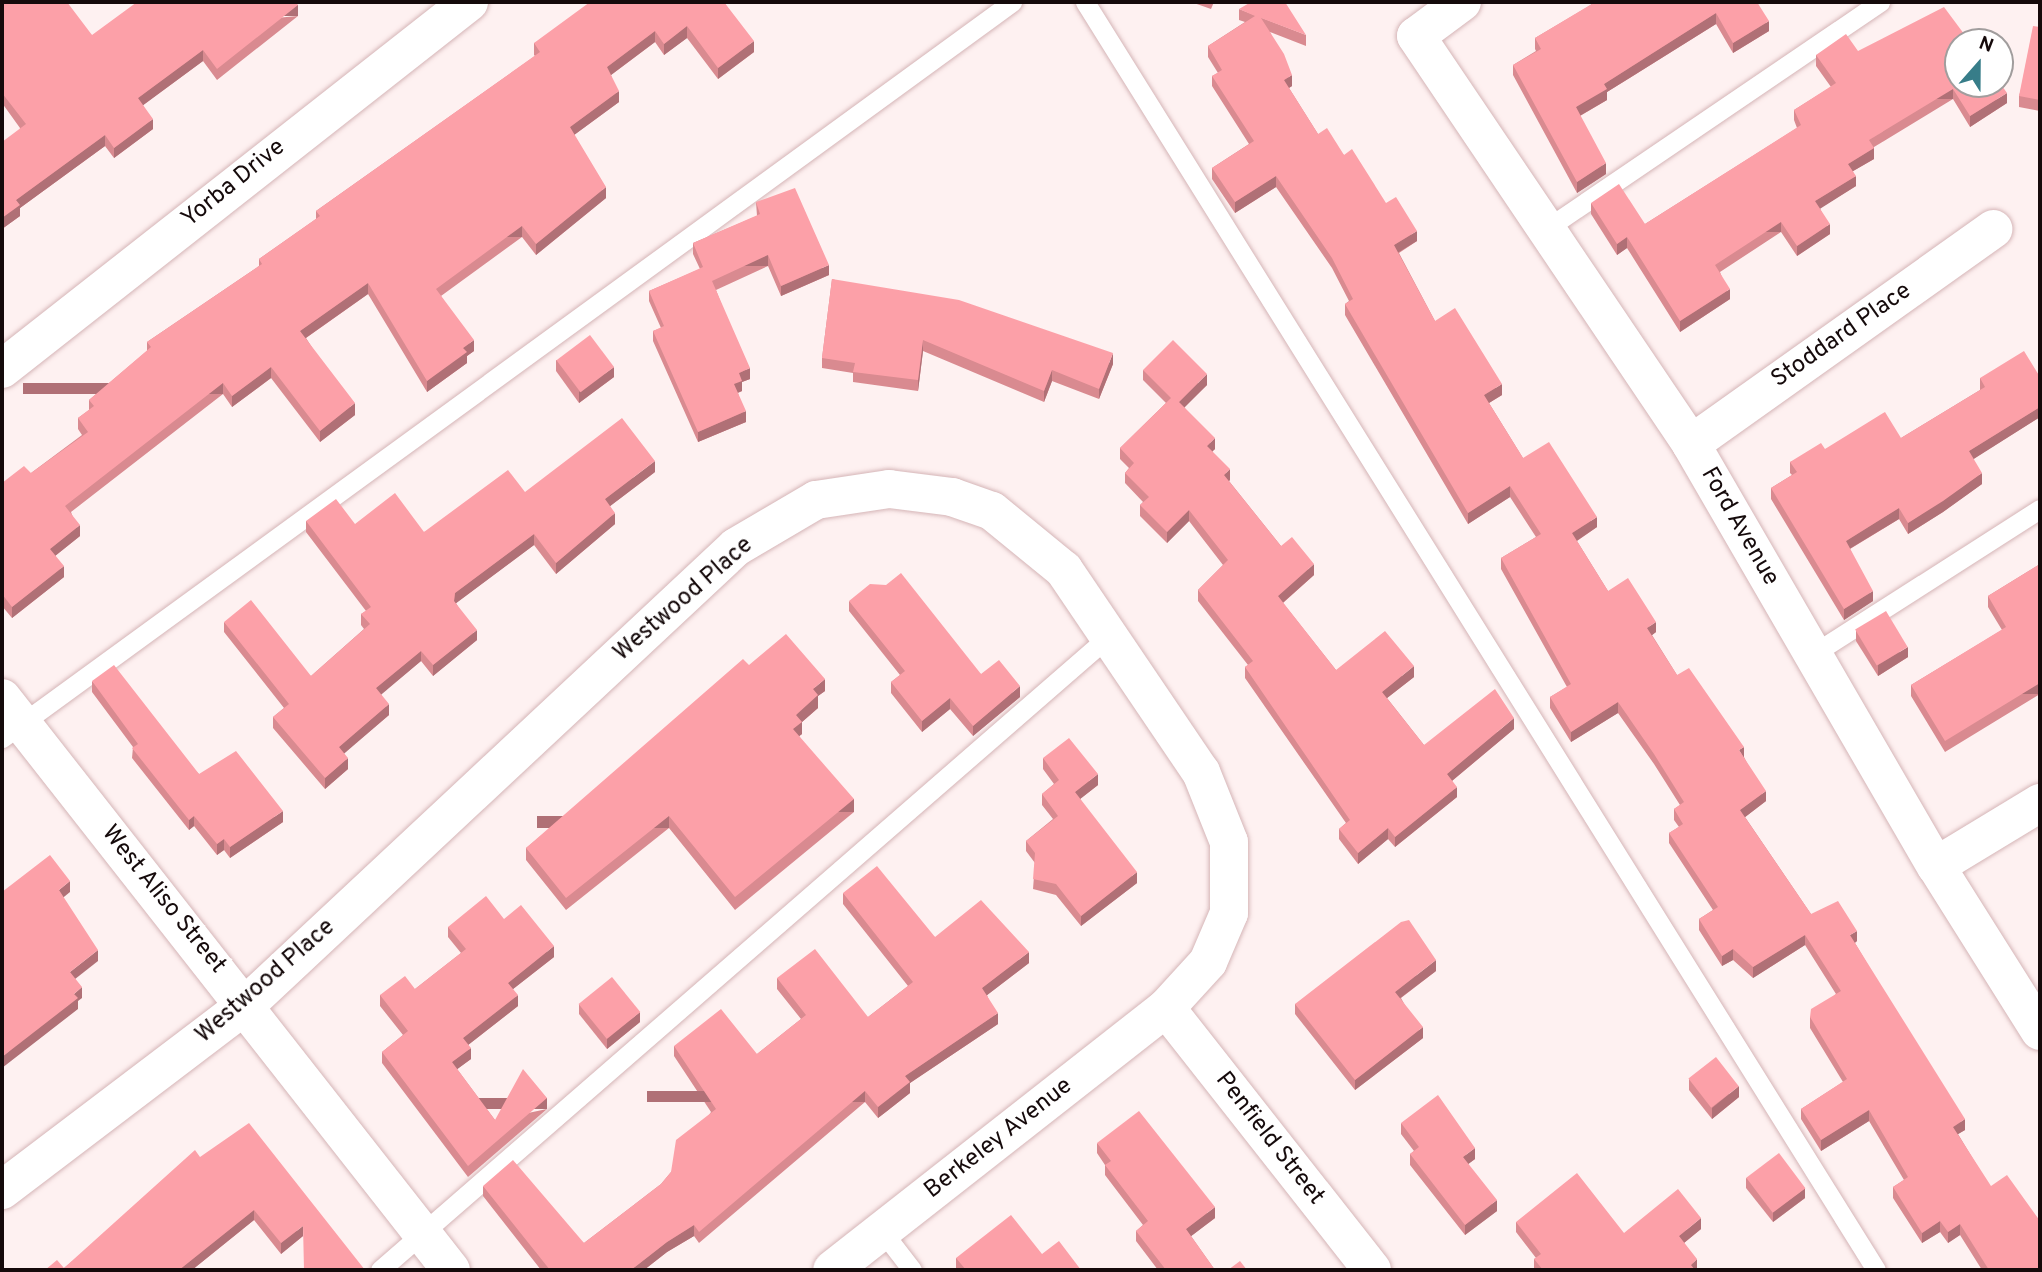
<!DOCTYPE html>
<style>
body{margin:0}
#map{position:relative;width:2042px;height:1272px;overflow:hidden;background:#fef1f1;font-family:Overpass,sans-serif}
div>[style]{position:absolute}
.roads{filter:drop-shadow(0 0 2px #d5b5b7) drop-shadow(0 0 2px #d5b5b7)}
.service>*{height:19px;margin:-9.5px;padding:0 9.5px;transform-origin:9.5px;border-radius:9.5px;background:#fff}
.minor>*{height:38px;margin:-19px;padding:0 19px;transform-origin:19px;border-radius:19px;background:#fff}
.wall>*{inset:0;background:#d98a90}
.shaded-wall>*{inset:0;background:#b07076;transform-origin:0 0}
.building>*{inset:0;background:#fca0a8;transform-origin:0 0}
span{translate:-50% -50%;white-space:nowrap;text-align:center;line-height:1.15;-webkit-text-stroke:6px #fff;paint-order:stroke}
.street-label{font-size:24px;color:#150a0b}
.frame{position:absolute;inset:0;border:4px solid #150a0b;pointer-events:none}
.north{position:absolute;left:1944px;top:28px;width:70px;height:70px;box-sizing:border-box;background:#fff;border:2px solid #a19d9d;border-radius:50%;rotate:21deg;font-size:19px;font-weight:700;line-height:28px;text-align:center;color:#150a0b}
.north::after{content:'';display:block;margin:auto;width:24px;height:32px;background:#377d89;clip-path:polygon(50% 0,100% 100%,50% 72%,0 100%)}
</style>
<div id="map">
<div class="roads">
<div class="service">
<i style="left:1085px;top:2px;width:1494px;rotate:58.04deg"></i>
<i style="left:1546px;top:229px;width:404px;rotate:-34.2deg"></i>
<i style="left:1813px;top:654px;width:269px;rotate:-32.6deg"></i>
<i style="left:2px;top:738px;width:1250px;rotate:-36.08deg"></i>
<i style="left:882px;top:1231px;width:49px;rotate:52.4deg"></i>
<i style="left:380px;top:1270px;width:966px;rotate:-41.01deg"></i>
</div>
<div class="minor">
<i style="left:1462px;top:2px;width:57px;rotate:143.5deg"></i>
<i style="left:1416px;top:36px;width:492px;rotate:56deg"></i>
<i style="left:1691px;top:444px;width:488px;rotate:59.9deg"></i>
<i style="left:1936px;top:866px;width:195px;rotate:57.8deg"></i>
<i style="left:2px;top:369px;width:594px;rotate:-38.16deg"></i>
<i style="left:1691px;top:444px;width:371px;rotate:-35.4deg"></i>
<i style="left:2px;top:698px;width:727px;rotate:51.87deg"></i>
<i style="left:1936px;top:866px;width:122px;rotate:-31.2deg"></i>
<i style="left:1166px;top:1008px;width:333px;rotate:51.8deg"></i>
<i style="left:2px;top:1190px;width:308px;rotate:-37.2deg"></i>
<i style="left:247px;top:1004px;width:669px;rotate:-43.06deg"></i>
<i style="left:736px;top:547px;width:93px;rotate:-30.4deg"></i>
<i style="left:816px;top:500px;width:74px;rotate:-8.6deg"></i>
<i style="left:889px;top:489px;width:64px;rotate:7.2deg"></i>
<i style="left:952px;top:497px;width:42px;rotate:19.3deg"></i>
<i style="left:992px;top:511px;width:93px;rotate:39.3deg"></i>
<i style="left:1064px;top:570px;width:244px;rotate:55.9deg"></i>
<i style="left:1201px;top:772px;width:75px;rotate:68.2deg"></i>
<i style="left:1229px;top:842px;width:71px;rotate:90deg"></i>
<i style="left:1229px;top:913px;width:53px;rotate:113.2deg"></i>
<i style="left:1208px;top:962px;width:62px;rotate:132.4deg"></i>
<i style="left:1166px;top:1008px;width:424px;rotate:141.9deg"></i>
</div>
</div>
<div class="wall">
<i style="clip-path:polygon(2px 2px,92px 35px,298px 16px,217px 80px,203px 61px,143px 105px,153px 129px,114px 158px,105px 146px,20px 208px,20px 216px,2px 229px,20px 128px,2px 103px)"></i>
<i style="clip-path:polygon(724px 2px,754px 52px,718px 79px,687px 38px,664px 55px,655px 42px,611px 75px,619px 102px,574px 135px,606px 198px,536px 255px,522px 237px,441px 296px,474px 351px,467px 356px,467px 363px,427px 392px,368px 294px,306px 338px,355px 415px,320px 442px,271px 378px,232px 407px,223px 394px,71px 512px,80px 536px,55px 556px,64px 577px,12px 618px,2px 606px,2px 483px,31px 473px,82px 435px,78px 429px,78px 418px,89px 410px,89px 400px,147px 351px,147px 342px,259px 266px,259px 259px,316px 219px,316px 211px,535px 56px,534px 55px,534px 43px)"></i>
<i style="clip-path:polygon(1191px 2px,1214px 2px,1211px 9px)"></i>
<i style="clip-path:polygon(1591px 2px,1757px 2px,1769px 31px,1733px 53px,1716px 24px,1607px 92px,1607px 100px,1580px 116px,1606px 174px,1577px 193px,1513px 75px,1513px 65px,1536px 51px,1535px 49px,1535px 38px,1591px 5px)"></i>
<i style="clip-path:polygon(1239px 9px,1306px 35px,1306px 46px,1270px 32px,1292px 86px,1289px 88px,1318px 134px,1344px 155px,1417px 241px,1399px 253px,1435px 321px,1502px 395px,1489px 403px,1523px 458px,1597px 527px,1577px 541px,1608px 591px,1656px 632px,1652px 635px,1677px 675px,1744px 757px,1766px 801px,1745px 817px,1811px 914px,1857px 941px,1855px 943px,1965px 1130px,1958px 1134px,2040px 1270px,1982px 1270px,1960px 1235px,1948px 1243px,1940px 1232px,1922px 1243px,1893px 1198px,1893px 1187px,1904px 1180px,1869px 1121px,1821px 1151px,1801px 1119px,1801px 1109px,1843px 1082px,1810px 1028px,1810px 1017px,1836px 994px,1805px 945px,1753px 978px,1733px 960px,1722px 966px,1699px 930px,1699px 919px,1713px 910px,1669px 843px,1669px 833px,1679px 827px,1674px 820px,1674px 809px,1680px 805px,1654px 764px,1618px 713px,1571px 742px,1550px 708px,1550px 697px,1567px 687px,1501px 569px,1501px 558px,1536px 537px,1510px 497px,1468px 524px,1345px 315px,1345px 304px,1349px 301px,1332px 268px,1276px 187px,1235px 213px,1212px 179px,1212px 168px,1249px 144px,1212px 86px,1212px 76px,1218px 73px,1208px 57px,1208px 46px,1245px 22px,1239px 20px)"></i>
<i style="clip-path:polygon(2040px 27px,2040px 111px,2019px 107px,2019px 96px)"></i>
<i style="clip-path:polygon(1858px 51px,2007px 103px,1970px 127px,1953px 99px,1874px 147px,1874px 159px,1853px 171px,1856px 186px,1820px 208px,1830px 234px,1797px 256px,1781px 232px,1720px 272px,1730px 299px,1680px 332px,1627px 248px,1617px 255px,1591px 214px,1591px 203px,1645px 224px,1797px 128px,1794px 120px,1794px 110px,1831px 87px,1816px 66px,1816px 55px)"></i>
<i style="clip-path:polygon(756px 202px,829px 275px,781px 296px,768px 266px,716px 290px,750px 379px,742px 382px,742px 391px,738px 393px,746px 422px,698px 442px,653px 341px,653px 331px,661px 328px,649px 301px,649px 291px,700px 269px,693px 254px,693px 243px,757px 216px)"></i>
<i style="clip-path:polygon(832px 279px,1113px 364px,1099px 399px,1052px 381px,1044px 402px,923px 351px,918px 391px,853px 382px,853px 373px,822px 368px,822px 358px)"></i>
<i style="clip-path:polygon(556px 360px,614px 377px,579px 403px,556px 371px)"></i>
<i style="clip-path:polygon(1143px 370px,1207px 385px,1184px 407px,1215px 449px,1212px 451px,1230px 480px,1229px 481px,1281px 546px,1314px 575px,1283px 603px,1336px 670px,1414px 677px,1387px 698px,1424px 745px,1514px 729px,1452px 781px,1457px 797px,1395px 847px,1388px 839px,1358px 864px,1339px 839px,1339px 829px,1346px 823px,1245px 678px,1245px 667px,1248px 665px,1198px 601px,1198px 590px,1223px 565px,1189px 521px,1167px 543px,1140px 516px,1140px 505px,1143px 502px,1125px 483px,1125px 473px,1129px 468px,1120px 459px,1120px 448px,1166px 403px,1143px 380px)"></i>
<i style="clip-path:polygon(2040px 377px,2040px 417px,1973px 459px,1982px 484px,1943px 512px,1908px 534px,1899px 519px,1850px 549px,1873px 601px,1844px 620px,1771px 499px,1771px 488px,1792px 475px,1790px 473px,1790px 462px,1825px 449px,1901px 438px,1980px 390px,1980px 378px)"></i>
<i style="clip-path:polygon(655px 472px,610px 506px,615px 524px,556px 574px,534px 545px,456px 603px,477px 640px,433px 676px,421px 661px,381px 694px,389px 715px,344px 753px,348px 769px,325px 789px,273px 728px,273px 717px,284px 708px,224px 632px,224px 622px,311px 676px,364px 629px,361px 625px,361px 614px,366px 611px,306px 532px,306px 521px,355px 524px,424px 532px)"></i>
<i style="clip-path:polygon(2040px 564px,2040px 694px,1945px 752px,1911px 696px,1911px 685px,2002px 630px,1988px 607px,1988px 596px)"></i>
<i style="clip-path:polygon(849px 601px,981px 674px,1020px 697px,973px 736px,950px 709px,922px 732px,891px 693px,891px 682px,900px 675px,849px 611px)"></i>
<i style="clip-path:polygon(1856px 630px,1908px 657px,1878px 676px,1856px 641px)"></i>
<i style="clip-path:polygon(749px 665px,825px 691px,818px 696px,818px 708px,802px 722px,802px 734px,799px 736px,854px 812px,735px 910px,669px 828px,566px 910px,526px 860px,526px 848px)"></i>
<i style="clip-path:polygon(92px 681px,199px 774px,283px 822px,230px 858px,224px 850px,217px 855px,194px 826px,189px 830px,132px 758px,133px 747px,92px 692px)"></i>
<i style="clip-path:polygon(1043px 758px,1098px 785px,1080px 799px,1137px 883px,1081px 926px,1056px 895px,1033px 889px,1035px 863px,1026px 851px,1026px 841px,1053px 819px,1042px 805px,1042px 794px,1054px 784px,1043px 769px)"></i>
<i style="clip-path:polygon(843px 893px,935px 937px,1029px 963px,987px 995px,998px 1024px,910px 1083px,910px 1093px,878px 1118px,865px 1102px,699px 1243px,694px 1236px,667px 1252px,644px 1270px,541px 1270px,483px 1196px,483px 1186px,584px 1243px,661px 1184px,671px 1172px,711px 1112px,674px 1056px,674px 1046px,757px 1054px,801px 1019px,777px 989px,777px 978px,868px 1017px,908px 986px,843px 904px)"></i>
<i style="clip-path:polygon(504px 919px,554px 957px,513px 989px,518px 1006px,468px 1045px,471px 1059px,457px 1069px,495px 1120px,547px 1109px,468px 1177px,382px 1063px,382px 1052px,403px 1035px,380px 1006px,380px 995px,415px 989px,461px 953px,448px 937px,448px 927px)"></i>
<i style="clip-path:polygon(1436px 971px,1401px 998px,1423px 1038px,1355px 1090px,1295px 1014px,1295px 1004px)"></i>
<i style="clip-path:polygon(579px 1004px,640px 1022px,607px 1049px,579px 1014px)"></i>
<i style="clip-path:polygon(1689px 1079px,1739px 1097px,1712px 1119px,1689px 1090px)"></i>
<i style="clip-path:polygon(1401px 1123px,1475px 1159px,1468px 1164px,1497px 1211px,1465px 1235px,1410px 1165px,1410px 1154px,1414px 1151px,1401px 1134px)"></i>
<i style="clip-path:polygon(1097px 1143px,1215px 1218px,1191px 1236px,1215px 1270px,1158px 1270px,1136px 1241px,1136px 1231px,1143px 1225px,1105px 1175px,1105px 1165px,1097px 1153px)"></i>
<i style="clip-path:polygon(200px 1157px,303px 1236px,281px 1254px,254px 1220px,192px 1270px,45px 1270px,64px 1268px)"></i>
<i style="clip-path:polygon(1746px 1178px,1805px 1198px,1773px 1222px,1746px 1188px)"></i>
<i style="clip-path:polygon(1516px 1222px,1624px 1233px,1701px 1229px,1684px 1243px,1697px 1270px,1534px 1270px,1534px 1259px,1536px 1258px,1516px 1232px)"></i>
<i style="clip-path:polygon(1042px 1254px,1081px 1270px,958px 1270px,956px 1268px,956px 1258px)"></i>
</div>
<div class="shaded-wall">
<i style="left:298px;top:5px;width:11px;height:103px;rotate:90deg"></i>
<i style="clip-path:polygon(1716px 13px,1716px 24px,1607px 92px,1607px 100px,1576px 118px,1576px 107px,1604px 84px)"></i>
<i style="clip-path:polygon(1769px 21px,1769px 31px,1733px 53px,1733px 43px)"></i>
<i style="clip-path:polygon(687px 26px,687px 38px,664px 55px,664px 44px)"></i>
<i style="clip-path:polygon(655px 31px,655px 42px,607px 78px,607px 67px)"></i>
<i style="clip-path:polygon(754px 41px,754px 52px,718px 79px,718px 68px)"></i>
<i style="clip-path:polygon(203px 50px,203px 61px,138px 109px,138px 98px)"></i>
<i style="clip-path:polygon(1292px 75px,1292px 86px,1284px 91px,1284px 80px)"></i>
<i style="left:1953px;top:89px;width:10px;height:98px;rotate:90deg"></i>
<i style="clip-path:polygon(619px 91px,619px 102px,570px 138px,570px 127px)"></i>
<i style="clip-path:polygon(2007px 93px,2007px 103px,1970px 127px,1970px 116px)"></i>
<i style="clip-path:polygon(153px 119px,153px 129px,114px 158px,114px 148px)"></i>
<i style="clip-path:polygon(105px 135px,105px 146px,20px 208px,20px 216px,2px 229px,2px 218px,16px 200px)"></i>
<i style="clip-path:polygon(1874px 148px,1874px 159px,1848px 174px,1848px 164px)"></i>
<i style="clip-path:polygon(1606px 163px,1606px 174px,1577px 193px,1577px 182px)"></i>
<i style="clip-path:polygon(1276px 176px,1276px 187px,1235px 213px,1235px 202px)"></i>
<i style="clip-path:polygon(1856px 176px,1856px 186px,1815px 212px,1815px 201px)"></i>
<i style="clip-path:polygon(606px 187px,606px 198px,536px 255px,536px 244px)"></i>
<i style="left:1781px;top:222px;width:10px;height:79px;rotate:90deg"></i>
<i style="clip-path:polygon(1830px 224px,1830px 234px,1797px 256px,1797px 246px)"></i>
<i style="left:522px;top:226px;width:11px;height:107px;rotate:90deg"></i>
<i style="clip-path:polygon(1417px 231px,1417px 241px,1394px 255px,1394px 245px)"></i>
<i style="clip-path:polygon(1627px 237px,1627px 248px,1617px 255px,1617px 244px)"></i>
<i style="left:768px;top:255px;width:11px;height:62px;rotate:90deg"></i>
<i style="clip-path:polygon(829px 265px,829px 275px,781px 296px,781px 286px)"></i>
<i style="clip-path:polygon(368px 283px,368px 294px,300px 342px,300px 331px)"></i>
<i style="clip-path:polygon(1730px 289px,1730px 299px,1680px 332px,1680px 321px)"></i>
<i style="clip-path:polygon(474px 340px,474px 351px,467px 356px,467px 363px,427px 392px,427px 381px,463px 348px)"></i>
<i style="clip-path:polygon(923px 340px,923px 351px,918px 391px,918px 380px)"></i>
<i style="clip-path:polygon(1113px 353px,1113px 364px,1099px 399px,1099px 389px)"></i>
<i style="clip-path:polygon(271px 367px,271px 378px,232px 407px,232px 396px)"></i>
<i style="clip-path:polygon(614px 367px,614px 377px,579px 403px,579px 392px)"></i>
<i style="clip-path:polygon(750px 368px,750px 379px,742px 382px,742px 391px,734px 394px,734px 384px,739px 373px)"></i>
<i style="clip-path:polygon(1052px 370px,1052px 381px,1044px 402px,1044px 391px)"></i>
<i style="clip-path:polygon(1207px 374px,1207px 385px,1179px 413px,1179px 402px)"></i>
<i style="left:223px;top:383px;width:11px;height:200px;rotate:90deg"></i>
<i style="clip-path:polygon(1502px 384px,1502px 395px,1484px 406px,1484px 395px)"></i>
<i style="clip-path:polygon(355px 403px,355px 415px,320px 442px,320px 431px)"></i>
<i style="clip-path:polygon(2040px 407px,2040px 417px,1969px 462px,1969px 451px)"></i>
<i style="clip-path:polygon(746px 411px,746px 422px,698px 442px,698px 432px)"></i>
<i style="clip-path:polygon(1215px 438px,1215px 449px,1207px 457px,1207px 446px)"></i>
<i style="clip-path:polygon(655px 461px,655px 472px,605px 510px,605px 499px)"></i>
<i style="clip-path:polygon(1230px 469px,1230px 480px,1224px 485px,1224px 475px)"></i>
<i style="clip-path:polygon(1982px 473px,1982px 484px,1943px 512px,1908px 534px,1908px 523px)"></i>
<i style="clip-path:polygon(1510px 486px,1510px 497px,1468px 524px,1468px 513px)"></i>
<i style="clip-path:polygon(1899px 508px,1899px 519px,1846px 551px,1846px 541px)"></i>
<i style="clip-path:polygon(1189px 510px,1189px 521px,1167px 543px,1167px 532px)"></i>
<i style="clip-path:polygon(615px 513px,615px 524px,556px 574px,556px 563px)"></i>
<i style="clip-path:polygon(1597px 517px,1597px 527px,1572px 544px,1572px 533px)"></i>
<i style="clip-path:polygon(80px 525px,80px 536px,50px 560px,50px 549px)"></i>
<i style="clip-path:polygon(534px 534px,534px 545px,455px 604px,454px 601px,455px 593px)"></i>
<i style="clip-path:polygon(1314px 564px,1314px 575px,1278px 607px,1278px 596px)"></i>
<i style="clip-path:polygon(64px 566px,64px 577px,12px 618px,12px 607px)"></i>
<i style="clip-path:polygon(1873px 591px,1873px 601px,1844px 620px,1844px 609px)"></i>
<i style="clip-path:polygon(1656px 622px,1656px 632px,1647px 639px,1647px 628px)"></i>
<i style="clip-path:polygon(477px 630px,477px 640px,433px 676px,433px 665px)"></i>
<i style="clip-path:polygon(1908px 647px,1908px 657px,1878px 676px,1878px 665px)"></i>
<i style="clip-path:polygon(421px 651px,421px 661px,376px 699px,376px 688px)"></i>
<i style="clip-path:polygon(1414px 666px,1414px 677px,1382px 702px,1382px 692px)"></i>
<i style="clip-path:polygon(825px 679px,825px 691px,818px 696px,818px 708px,802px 722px,802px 734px,793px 741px,793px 729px,796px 715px,813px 689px)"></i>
<i style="left:2040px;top:683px;width:11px;height:111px;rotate:90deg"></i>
<i style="clip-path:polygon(1020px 686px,1020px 697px,973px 736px,973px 726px)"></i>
<i style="clip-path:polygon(950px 698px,950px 709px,922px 732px,922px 721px)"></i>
<i style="clip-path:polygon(1618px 702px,1618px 713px,1571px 742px,1571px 732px)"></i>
<i style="clip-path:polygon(389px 704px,389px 715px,339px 758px,339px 747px)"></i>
<i style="clip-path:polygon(1514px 718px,1514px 729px,1447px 785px,1447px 774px)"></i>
<i style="clip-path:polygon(1744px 747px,1744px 758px,1739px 750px)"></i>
<i style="clip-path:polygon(348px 758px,348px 769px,325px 789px,325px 778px)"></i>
<i style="clip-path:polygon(1098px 774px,1098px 785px,1075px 803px,1075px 792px)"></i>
<i style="clip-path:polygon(1457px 787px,1457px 797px,1395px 847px,1395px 837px)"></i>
<i style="clip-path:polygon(1766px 791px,1766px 801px,1740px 821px,1740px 810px)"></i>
<i style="left:854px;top:799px;width:13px;height:154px;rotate:90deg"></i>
<i style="clip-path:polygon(283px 811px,283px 822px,230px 858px,230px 847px)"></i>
<i style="clip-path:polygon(194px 816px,194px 826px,189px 830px,189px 820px)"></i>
<i style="left:669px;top:816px;width:12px;height:132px;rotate:90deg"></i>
<i style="clip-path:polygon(1388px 828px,1388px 839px,1358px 864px,1358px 853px)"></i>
<i style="clip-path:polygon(224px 839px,224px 850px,217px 855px,217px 844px)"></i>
<i style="clip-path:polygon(1137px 872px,1137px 883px,1081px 926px,1081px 916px)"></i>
<i style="clip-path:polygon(70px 881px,70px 892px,59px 901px,59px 890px)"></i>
<i style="clip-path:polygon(1857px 931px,1857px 941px,1850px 946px,1850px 935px)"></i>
<i style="clip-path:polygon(1805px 935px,1805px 945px,1753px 978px,1753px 967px)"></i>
<i style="clip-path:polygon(554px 946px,554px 957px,508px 993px,508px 983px)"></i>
<i style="clip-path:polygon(1733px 949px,1733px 960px,1722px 966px,1722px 956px)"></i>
<i style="clip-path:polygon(98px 950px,98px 961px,70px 983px,70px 972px)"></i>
<i style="clip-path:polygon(1029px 952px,1029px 963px,982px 999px,982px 988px)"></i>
<i style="clip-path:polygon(1436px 960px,1436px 971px,1395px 1002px,1395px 992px)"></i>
<i style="clip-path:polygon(82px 987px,82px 998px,78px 1001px,78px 1009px,2px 1068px,2px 1057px)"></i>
<i style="clip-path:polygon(518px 995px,518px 1006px,463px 1049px,463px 1038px)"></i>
<i style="clip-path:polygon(640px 1012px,640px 1022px,607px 1049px,607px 1038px)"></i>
<i style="clip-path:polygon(998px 1013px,998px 1024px,910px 1083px,910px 1093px,878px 1118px,878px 1107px,905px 1076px)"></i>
<i style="clip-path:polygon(1423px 1027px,1423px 1038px,1355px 1090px,1355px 1080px)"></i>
<i style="clip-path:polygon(471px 1048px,471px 1059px,452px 1073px,452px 1062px)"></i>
<i style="clip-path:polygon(1739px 1086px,1739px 1097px,1712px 1119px,1712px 1108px)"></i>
<i style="left:865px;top:1091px;width:11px;height:218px;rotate:90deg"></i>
<i style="left:547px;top:1098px;width:11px;height:104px;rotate:90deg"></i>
<i style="clip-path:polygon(1869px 1110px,1869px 1121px,1821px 1151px,1821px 1140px)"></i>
<i style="clip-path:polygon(1965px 1119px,1965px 1130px,1953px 1137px,1953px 1127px)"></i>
<i style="clip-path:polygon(1475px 1148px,1475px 1159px,1463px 1168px,1463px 1157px)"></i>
<i style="clip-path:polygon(1805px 1188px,1805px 1198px,1773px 1222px,1773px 1212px)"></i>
<i style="clip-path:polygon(1497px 1200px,1497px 1211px,1465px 1235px,1465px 1225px)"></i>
<i style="clip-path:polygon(1215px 1207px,1215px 1218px,1186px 1240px,1186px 1229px)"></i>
<i style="clip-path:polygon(254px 1210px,254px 1220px,192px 1270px,179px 1270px)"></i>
<i style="clip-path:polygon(1701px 1218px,1701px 1229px,1679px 1247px,1679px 1236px)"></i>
<i style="clip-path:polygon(1940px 1221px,1940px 1232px,1922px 1243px,1922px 1233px)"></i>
<i style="clip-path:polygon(1960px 1224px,1960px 1235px,1948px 1243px,1948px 1232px)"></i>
<i style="clip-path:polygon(694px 1225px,694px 1236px,667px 1252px,644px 1270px,631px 1270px,667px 1242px)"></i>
<i style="clip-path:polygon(303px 1226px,303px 1236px,281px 1254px,281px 1243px)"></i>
<i style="clip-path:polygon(1697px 1259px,1697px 1270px,1691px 1270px,1691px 1265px)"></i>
</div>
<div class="building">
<i style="clip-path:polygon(2px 2px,67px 2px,92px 35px,137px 2px,296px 2px,298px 5px,217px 69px,203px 50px,138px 98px,153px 119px,114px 148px,105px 135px,16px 200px,20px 205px,2px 218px,2px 142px,26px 124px,2px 93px)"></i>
<i style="clip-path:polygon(590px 2px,724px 2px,754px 41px,718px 68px,687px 26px,664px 44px,655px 31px,607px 67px,619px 91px,570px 127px,606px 187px,536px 244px,522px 226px,436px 289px,474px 340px,463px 348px,467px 352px,427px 381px,368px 283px,300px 331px,355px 403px,320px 431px,271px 367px,232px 396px,223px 383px,65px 506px,80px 525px,50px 549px,64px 566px,12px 607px,2px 594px,2px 483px,24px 466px,31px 473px,88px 432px,78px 418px,94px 406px,89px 400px,151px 347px,147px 342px,262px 264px,259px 259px,320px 216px,316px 211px,540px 52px,534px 43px)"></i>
<i style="clip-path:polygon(1251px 2px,1285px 2px,1306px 35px,1261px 18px,1284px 54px,1292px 75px,1284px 80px,1318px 134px,1327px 128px,1344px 155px,1352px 149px,1386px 203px,1396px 197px,1417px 231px,1394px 245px,1435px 321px,1455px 308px,1502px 384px,1484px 395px,1523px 458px,1549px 442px,1597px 517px,1572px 533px,1608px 591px,1628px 578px,1656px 622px,1647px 628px,1677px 675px,1689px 668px,1744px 747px,1739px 750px,1766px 791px,1740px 810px,1811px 914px,1838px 901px,1857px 931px,1850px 935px,1965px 1119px,1953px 1127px,1991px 1186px,2007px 1175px,2040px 1221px,2040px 1267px,2038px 1269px,2039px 1270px,1989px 1270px,1960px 1224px,1948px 1232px,1940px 1221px,1922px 1233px,1893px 1187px,1908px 1177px,1869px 1110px,1821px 1140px,1801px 1109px,1847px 1079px,1810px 1017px,1811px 1009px,1841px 991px,1805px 935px,1753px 967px,1733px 949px,1722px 956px,1699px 919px,1718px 907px,1669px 833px,1683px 824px,1674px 809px,1684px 802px,1654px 754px,1618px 702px,1571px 732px,1550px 697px,1571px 684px,1501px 558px,1541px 534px,1510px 486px,1468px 513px,1345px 304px,1353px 299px,1332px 258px,1276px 176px,1235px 202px,1212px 168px,1254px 141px,1212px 76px,1222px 70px,1208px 46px,1255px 16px,1239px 9px)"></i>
<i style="clip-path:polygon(1595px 2px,1757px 2px,1769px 21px,1733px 43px,1716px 13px,1604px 84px,1607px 89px,1576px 107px,1606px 163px,1577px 182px,1513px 65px,1541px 49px,1535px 38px)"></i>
<i style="clip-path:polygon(1944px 7px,1970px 42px,1958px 42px,1958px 84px,2000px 84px,2000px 83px,2007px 93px,1970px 116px,1953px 89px,1869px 140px,1874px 148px,1848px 164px,1856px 176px,1815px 201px,1830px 224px,1797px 246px,1781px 222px,1715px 265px,1730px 289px,1680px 321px,1627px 237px,1617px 244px,1591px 203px,1619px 184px,1645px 224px,1801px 125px,1794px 110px,1836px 83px,1816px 55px,1846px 34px,1858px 51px)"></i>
<i style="clip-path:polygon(2033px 26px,2040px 27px,2040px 100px,2019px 96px)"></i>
<i style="clip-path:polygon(795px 188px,829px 265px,781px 286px,768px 255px,712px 281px,750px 368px,739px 373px,742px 381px,734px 384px,746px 411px,698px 432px,653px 331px,664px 326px,649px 291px,703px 267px,693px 243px,760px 214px,756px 202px)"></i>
<i style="clip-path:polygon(832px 279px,959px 300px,1113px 353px,1099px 389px,1052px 370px,1044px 391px,923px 340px,918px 380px,853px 372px,855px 363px,822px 358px)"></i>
<i style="left:590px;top:335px;width:40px;height:42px;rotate:53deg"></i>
<i style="clip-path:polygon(1173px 340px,1207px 374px,1179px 402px,1215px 438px,1207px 446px,1230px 469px,1224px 475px,1281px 546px,1292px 537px,1314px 564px,1278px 596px,1336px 670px,1385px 631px,1414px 666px,1382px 692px,1424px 745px,1495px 689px,1514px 718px,1447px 774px,1457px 787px,1395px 837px,1388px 828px,1358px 853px,1339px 829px,1350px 820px,1245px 667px,1253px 661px,1198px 590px,1228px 560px,1189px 510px,1167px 532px,1140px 505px,1149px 497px,1125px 473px,1134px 463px,1120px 448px,1171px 398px,1143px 370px)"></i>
<i style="clip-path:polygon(2024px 351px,2040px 377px,2040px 407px,1969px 451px,1982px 473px,1943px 501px,1908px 523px,1899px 508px,1846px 541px,1873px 591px,1844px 609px,1771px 488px,1797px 472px,1790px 462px,1821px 443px,1825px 449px,1885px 412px,1901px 438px,1985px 387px,1980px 378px)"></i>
<i style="clip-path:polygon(622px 418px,655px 461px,605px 499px,615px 513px,556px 563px,534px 534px,455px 593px,454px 601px,477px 630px,433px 665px,421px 651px,376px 688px,389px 704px,339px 747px,348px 758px,325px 778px,273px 717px,289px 704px,224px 622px,251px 600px,311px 676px,370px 624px,361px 614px,371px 607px,306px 521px,336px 499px,355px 524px,395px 493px,424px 532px,508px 470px,525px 492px)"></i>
<i style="clip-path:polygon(2040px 564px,2040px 651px,2039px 652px,2040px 654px,2040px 683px,1945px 741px,1911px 685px,2006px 627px,1988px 596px)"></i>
<i style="clip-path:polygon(901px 573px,981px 674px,999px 660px,1020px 686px,973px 726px,950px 698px,922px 721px,891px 682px,905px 671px,849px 601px,870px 584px,886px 585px)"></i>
<i style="left:1886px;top:611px;width:42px;height:36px;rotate:59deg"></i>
<i style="clip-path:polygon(786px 634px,825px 679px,813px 689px,818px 695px,796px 715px,802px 722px,793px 729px,854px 799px,735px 897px,669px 816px,566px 898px,526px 848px,743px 659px,749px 665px)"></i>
<i style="clip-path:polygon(114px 665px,199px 774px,236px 751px,283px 811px,230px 847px,224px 839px,217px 844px,194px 816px,189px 820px,132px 748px,138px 744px,92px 681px)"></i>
<i style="clip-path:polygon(1069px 738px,1098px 774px,1075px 792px,1137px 872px,1081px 916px,1056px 884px,1033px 879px,1035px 853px,1026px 841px,1058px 816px,1042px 794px,1059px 780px,1043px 758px)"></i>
<i style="clip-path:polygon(50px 855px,70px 881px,59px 890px,98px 950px,70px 972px,82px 987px,74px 994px,78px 998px,2px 1057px,2px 892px)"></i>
<i style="clip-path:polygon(877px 866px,935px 937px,981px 900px,1029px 952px,982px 988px,998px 1013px,905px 1076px,910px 1082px,878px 1107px,865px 1091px,699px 1232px,694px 1225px,667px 1242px,631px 1270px,550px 1270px,483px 1186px,513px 1160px,584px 1243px,661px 1184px,671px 1172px,676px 1140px,716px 1109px,674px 1046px,721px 1009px,757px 1054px,806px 1015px,777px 978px,815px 949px,868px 1017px,913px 982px,843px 893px)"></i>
<i style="clip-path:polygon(486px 896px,504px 919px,521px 905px,554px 946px,508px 983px,518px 995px,463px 1038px,471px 1048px,452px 1062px,495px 1120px,523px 1069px,547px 1098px,468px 1166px,382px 1052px,408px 1031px,380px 995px,405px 976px,415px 989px,466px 949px,448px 927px)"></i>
<i style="clip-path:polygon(1409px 920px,1436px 960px,1395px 992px,1423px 1027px,1355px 1080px,1295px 1004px,1401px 922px)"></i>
<i style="left:612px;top:977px;width:45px;height:43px;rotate:51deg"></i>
<i style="left:1716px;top:1057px;width:37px;height:35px;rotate:52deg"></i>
<i style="clip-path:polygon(1438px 1095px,1475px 1148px,1463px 1157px,1497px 1200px,1465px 1225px,1410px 1154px,1419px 1147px,1401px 1123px)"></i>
<i style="clip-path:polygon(1139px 1111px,1215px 1207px,1186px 1229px,1215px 1270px,1166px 1270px,1136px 1231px,1148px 1221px,1105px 1165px,1111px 1161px,1097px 1143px)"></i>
<i style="clip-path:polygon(249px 1123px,365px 1270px,304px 1270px,303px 1226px,281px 1243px,254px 1210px,179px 1270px,45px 1270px,57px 1260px,64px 1268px,195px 1150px,200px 1157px)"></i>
<i style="left:1779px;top:1153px;width:44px;height:41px;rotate:53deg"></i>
<i style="clip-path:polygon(1577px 1173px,1624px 1233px,1678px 1189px,1701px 1218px,1679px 1236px,1697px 1259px,1691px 1265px,1695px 1270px,1637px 1270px,1636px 1269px,1635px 1270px,1543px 1270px,1534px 1259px,1541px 1254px,1516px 1222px)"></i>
<i style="clip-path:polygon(1011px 1215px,1042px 1254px,1059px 1241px,1081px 1270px,966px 1270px,956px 1258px)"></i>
<i style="clip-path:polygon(1240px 1261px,1247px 1270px,1228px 1270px)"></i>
</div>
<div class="street-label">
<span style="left:234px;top:184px;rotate:-39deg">Yorba Drive</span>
<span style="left:1842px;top:336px;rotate:-35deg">Stoddard Place</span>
<span style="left:1739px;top:527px;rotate:60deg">Ford Avenue</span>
<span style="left:684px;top:600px;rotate:-41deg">Westwood Place</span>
<span style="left:163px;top:900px;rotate:51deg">West Aliso Street</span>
<span style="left:266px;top:982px;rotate:-41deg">Westwood Place</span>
<span style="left:999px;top:1139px;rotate:-38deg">Berkeley Avenue</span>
<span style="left:1269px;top:1139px;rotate:52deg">Penfield Street</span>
</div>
<div class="frame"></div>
<div class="north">N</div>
</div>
